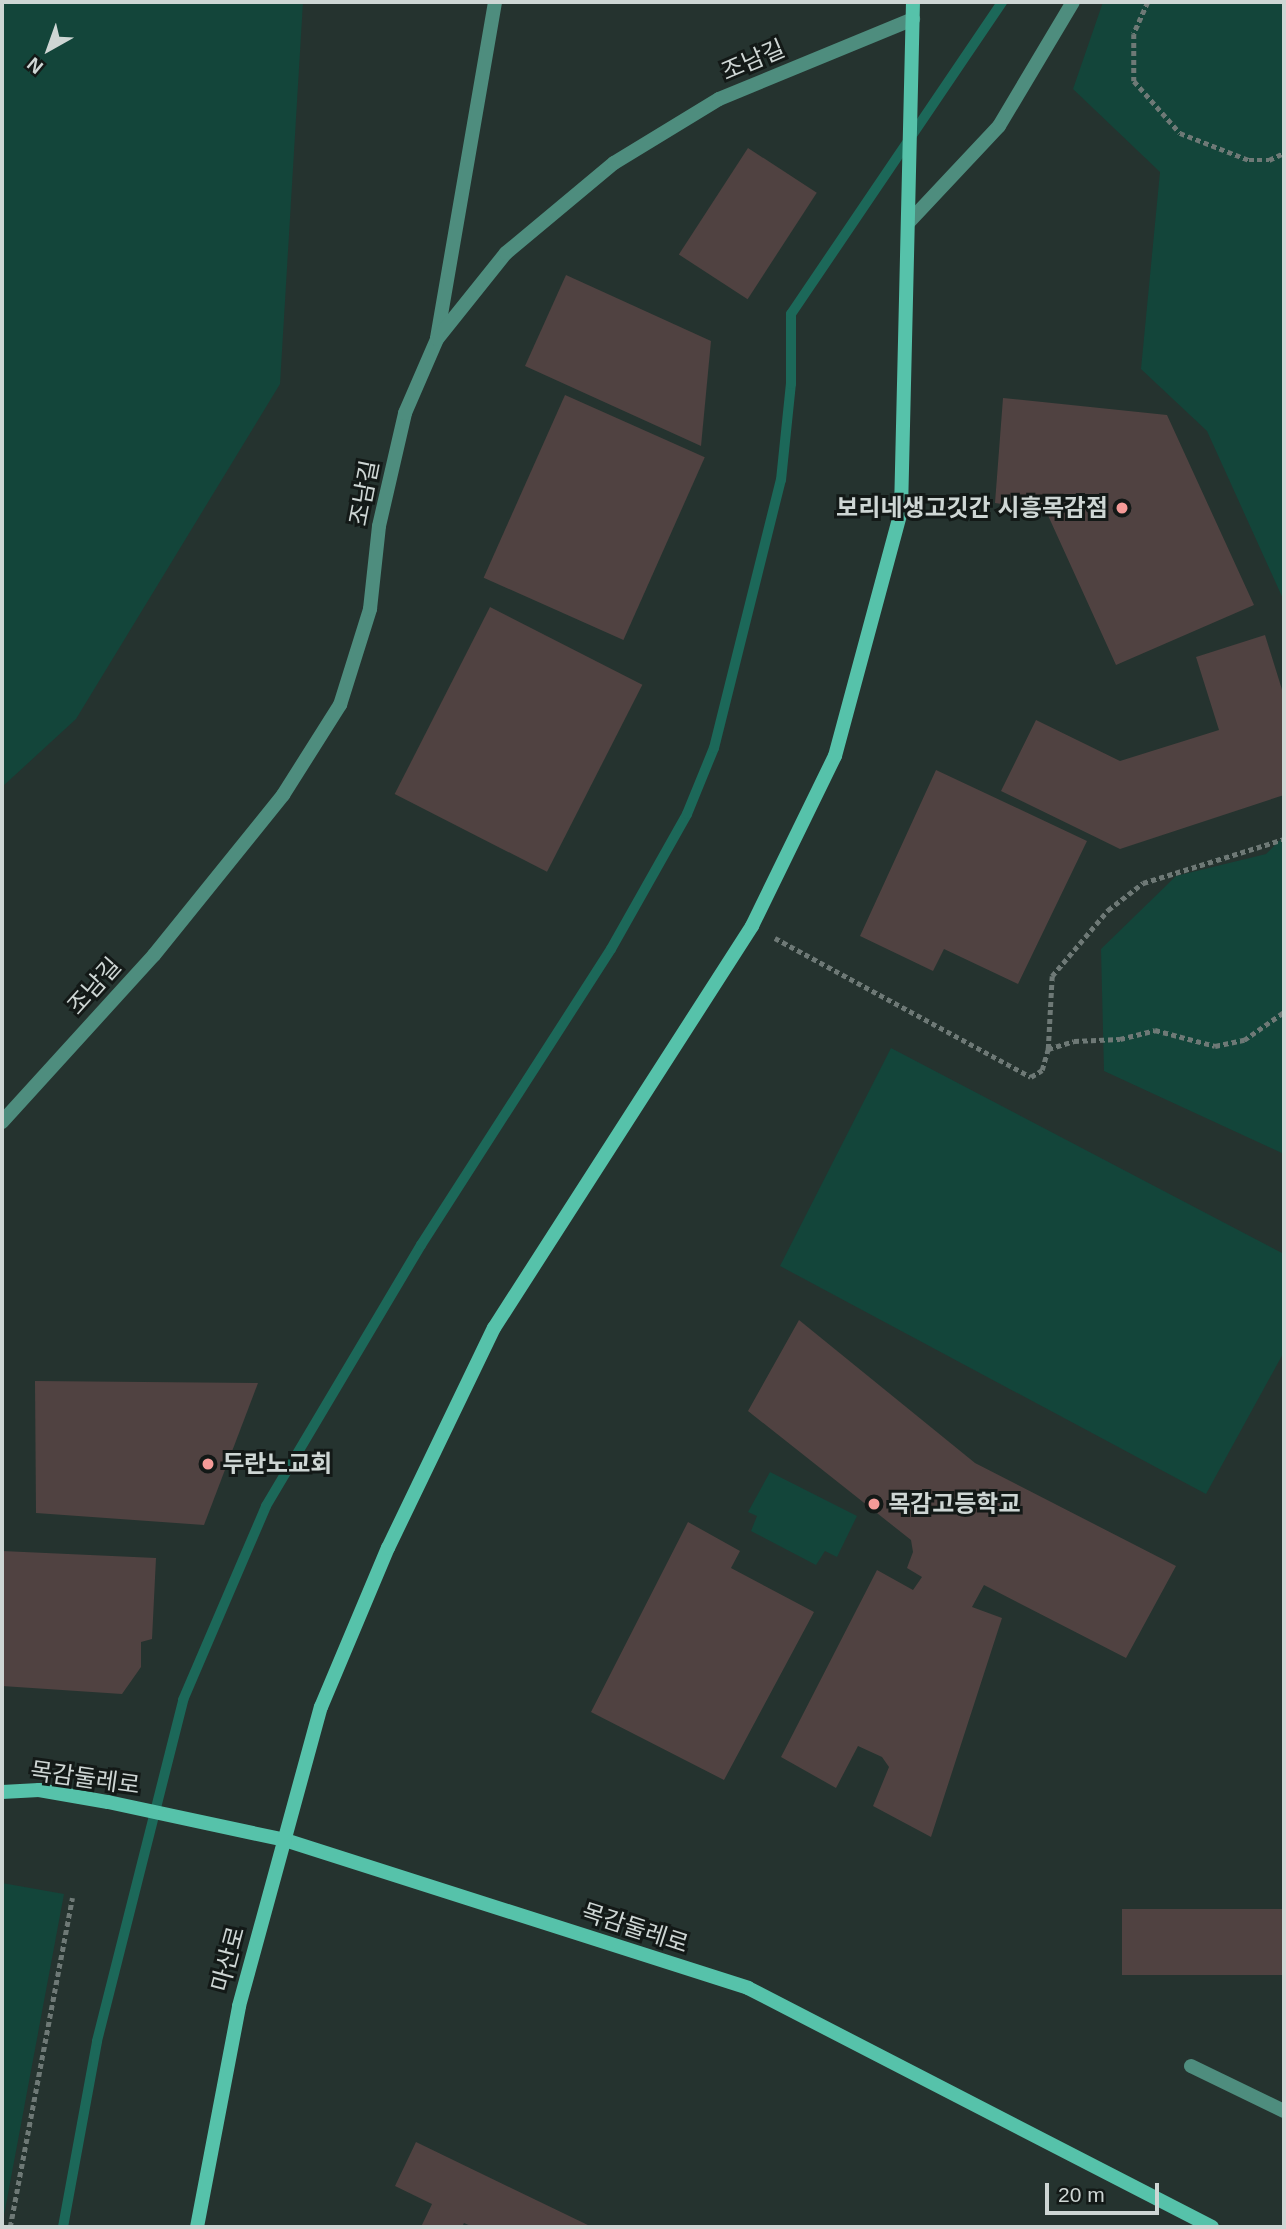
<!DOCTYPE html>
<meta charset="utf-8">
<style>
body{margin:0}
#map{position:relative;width:1286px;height:2229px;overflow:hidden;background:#25332f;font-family:Helvetica,"Noto Sans KR",sans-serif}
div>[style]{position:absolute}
.green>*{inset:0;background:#13453a}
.stream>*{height:10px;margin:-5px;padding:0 5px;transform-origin:5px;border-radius:5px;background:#1c6859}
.building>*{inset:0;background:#504241;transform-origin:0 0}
.path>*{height:4.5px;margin-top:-2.25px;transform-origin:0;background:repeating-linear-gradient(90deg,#6e7976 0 5px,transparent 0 8.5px)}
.lane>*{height:14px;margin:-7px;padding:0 7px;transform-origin:7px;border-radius:7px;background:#4e8d7e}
.street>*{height:14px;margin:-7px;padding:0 7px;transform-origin:7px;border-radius:7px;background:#4e8d7e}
.secondary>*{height:14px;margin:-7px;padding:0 7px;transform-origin:7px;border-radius:7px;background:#56c2aa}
.dots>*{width:19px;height:19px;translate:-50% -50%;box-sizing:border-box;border:4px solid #131917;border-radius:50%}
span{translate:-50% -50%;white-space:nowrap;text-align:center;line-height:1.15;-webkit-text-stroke:6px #131917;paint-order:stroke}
.street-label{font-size:24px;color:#ced6d4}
.poi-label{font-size:24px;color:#ced6d4;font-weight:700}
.right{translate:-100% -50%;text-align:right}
.left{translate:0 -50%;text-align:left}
.frame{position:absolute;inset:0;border:4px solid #ced6d4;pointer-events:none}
.north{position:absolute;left:14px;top:14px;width:70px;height:70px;-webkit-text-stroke:5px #131917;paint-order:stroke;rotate:220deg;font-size:19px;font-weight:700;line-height:28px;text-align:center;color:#ced6d4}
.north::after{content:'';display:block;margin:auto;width:24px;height:32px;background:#ced6d4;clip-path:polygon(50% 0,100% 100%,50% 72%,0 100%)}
.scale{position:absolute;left:1045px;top:2183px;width:114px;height:32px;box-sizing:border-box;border:4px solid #ced6d4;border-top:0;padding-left:9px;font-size:21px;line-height:24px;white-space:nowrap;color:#ced6d4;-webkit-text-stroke:5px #131917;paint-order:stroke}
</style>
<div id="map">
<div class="green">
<i style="clip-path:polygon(2px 2px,303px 2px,280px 384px,76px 719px,2px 787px)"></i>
<i style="clip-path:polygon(1103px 2px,1284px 2px,1284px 601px,1207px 431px,1141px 369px,1160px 172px,1073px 89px)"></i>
<i style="clip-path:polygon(1284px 836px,1284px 1154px,1104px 1071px,1101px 949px,1176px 876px,1266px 854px)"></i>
<i style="clip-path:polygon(891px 1048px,1284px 1254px,1284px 1352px,1206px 1494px,780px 1266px)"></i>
<i style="clip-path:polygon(770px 1472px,857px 1516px,837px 1557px,825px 1551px,816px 1565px,751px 1531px,757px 1516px,748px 1512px)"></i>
<i style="clip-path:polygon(2px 1883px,64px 1894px,2px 2226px)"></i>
</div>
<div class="stream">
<i style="left:63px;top:2227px;width:189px;rotate:-79.6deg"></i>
<i style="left:97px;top:2041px;width:352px;rotate:-75.8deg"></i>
<i style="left:183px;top:1700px;width:211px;rotate:-66.8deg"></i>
<i style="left:266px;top:1506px;width:304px;rotate:-59.3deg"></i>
<i style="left:421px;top:1245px;width:352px;rotate:-57.3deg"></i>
<i style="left:611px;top:949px;width:155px;rotate:-60.6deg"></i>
<i style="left:687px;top:814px;width:71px;rotate:-67.8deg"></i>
<i style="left:714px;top:748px;width:276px;rotate:-76deg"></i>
<i style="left:781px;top:480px;width:97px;rotate:-84.1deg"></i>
<i style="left:791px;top:384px;width:70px;rotate:-90deg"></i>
<i style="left:791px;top:314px;width:377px;rotate:-55.9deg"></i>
</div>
<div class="building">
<i style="left:748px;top:148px;width:82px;height:127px;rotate:33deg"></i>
<i style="clip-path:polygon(566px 275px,711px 341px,701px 446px,525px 366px)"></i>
<i style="left:565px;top:395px;width:153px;height:200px;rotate:24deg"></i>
<i style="clip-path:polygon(1003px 398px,1167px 415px,1254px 605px,1116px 665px,1046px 511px,995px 503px)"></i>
<i style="left:490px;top:607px;width:171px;height:210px;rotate:27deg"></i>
<i style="clip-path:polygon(1265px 635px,1284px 696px,1284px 795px,1120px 849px,1001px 791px,1036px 720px,1120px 761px,1219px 730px,1196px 657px)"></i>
<i style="clip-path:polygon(936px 770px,1087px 841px,1018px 984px,944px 949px,933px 971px,860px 936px)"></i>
<i style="clip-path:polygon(799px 1320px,975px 1463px,1176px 1566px,1126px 1658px,984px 1585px,972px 1607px,1002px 1618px,931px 1837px,873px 1806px,889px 1767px,882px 1757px,858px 1746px,836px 1788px,781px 1757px,877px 1570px,913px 1590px,922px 1577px,907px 1568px,913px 1552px,911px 1540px,748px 1411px)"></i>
<i style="clip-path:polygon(35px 1381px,258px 1383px,204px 1525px,36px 1513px)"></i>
<i style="clip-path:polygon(688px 1522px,740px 1551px,731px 1568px,814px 1612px,724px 1780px,591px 1712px)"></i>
<i style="clip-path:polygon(2px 1551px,156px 1558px,152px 1639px,141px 1642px,141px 1667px,122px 1694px,2px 1686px)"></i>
<i style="left:1284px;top:1909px;width:66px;height:162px;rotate:90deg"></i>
<i style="clip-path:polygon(416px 2142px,592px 2227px,473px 2227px,464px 2223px,462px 2227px,421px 2227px,432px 2204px,395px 2186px)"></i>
</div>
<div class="path">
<i style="left:1148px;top:2px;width:35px;rotate:114deg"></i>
<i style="left:1134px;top:34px;width:47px;rotate:90deg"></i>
<i style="left:1134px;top:81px;width:69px;rotate:48.5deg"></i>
<i style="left:1180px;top:133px;width:74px;rotate:21.4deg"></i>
<i style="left:1249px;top:160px;width:20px"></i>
<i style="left:1269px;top:160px;width:17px;rotate:-25deg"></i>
<i style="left:775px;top:938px;width:291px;rotate:28.5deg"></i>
<i style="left:1031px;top:1077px;width:13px;rotate:-32deg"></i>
<i style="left:1042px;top:1070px;width:22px;rotate:-74deg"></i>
<i style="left:1048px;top:1049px;width:73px;rotate:-86.9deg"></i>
<i style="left:1052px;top:976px;width:87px;rotate:-49.7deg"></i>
<i style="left:1108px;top:910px;width:44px;rotate:-37.6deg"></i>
<i style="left:1143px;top:883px;width:148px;rotate:-17.3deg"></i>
<i style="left:1048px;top:1049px;width:27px;rotate:-17deg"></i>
<i style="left:1074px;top:1041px;width:46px;rotate:-2.5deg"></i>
<i style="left:1120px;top:1039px;width:36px;rotate:-14deg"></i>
<i style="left:1155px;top:1030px;width:62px;rotate:14.9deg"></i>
<i style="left:1215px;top:1046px;width:30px;rotate:-12deg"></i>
<i style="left:1244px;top:1040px;width:49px;rotate:-35deg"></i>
<i style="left:10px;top:2227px;width:335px;rotate:-79.3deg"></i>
</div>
<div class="lane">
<i style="left:908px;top:223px;width:133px;rotate:-46.8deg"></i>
<i style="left:999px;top:126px;width:144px;rotate:-59.2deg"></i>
<i style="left:1191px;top:2066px;width:103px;rotate:25.8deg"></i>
</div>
<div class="street">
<i style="left:437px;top:338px;width:341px;rotate:-80.2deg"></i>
<i style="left:2px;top:1122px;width:226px;rotate:-47.7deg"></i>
<i style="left:154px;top:955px;width:206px;rotate:-51.1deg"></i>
<i style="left:283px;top:795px;width:107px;rotate:-57.7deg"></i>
<i style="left:340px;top:705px;width:101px;rotate:-72.6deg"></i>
<i style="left:370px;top:609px;width:83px;rotate:-83.8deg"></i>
<i style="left:379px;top:526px;width:116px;rotate:-77deg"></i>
<i style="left:405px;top:413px;width:81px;rotate:-66.6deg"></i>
<i style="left:437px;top:339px;width:110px;rotate:-51.3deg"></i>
<i style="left:506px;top:253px;width:141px;rotate:-39.8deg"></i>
<i style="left:614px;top:163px;width:123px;rotate:-31.4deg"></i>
<i style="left:719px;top:99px;width:210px;rotate:-22.4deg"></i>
</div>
<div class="secondary">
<i style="left:2px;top:1792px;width:37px;rotate:-3deg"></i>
<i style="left:39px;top:1790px;width:70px;rotate:9.9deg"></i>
<i style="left:108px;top:1802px;width:181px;rotate:12.1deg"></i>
<i style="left:285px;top:1840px;width:486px;rotate:17.7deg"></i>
<i style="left:748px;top:1988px;width:522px;rotate:27.25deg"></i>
<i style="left:197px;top:2227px;width:225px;rotate:-79.2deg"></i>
<i style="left:239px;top:2006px;width:310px;rotate:-74.7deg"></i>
<i style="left:321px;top:1707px;width:173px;rotate:-67.2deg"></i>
<i style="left:388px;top:1548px;width:244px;rotate:-64.3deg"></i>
<i style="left:494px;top:1328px;width:478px;rotate:-57.3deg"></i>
<i style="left:752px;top:926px;width:189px;rotate:-64deg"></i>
<i style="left:835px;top:756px;width:254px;rotate:-74.9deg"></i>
<i style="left:901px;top:511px;width:509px;rotate:-88.65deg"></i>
</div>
<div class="dots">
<i style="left:1122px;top:508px;background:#f59b98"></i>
<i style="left:208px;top:1464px;background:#f59b98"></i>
<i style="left:874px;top:1504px;background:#f59b98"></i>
</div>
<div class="street-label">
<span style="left:753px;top:60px;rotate:-23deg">조남길</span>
<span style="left:364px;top:493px;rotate:-79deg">조남길</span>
<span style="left:94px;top:986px;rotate:-48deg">조남길</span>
<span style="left:85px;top:1778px;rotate:8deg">목감둘레로</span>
<span style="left:635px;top:1928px;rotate:18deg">목감둘레로</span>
<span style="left:228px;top:1959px;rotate:-75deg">마산로</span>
</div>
<div class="poi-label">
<span class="right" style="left:1108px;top:508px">보리네생고깃간 시흥목감점</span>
<span class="left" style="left:222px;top:1464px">두란노교회</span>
<span class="left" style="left:888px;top:1504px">목감고등학교</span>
</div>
<div class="frame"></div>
<div class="north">N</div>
<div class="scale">20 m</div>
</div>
